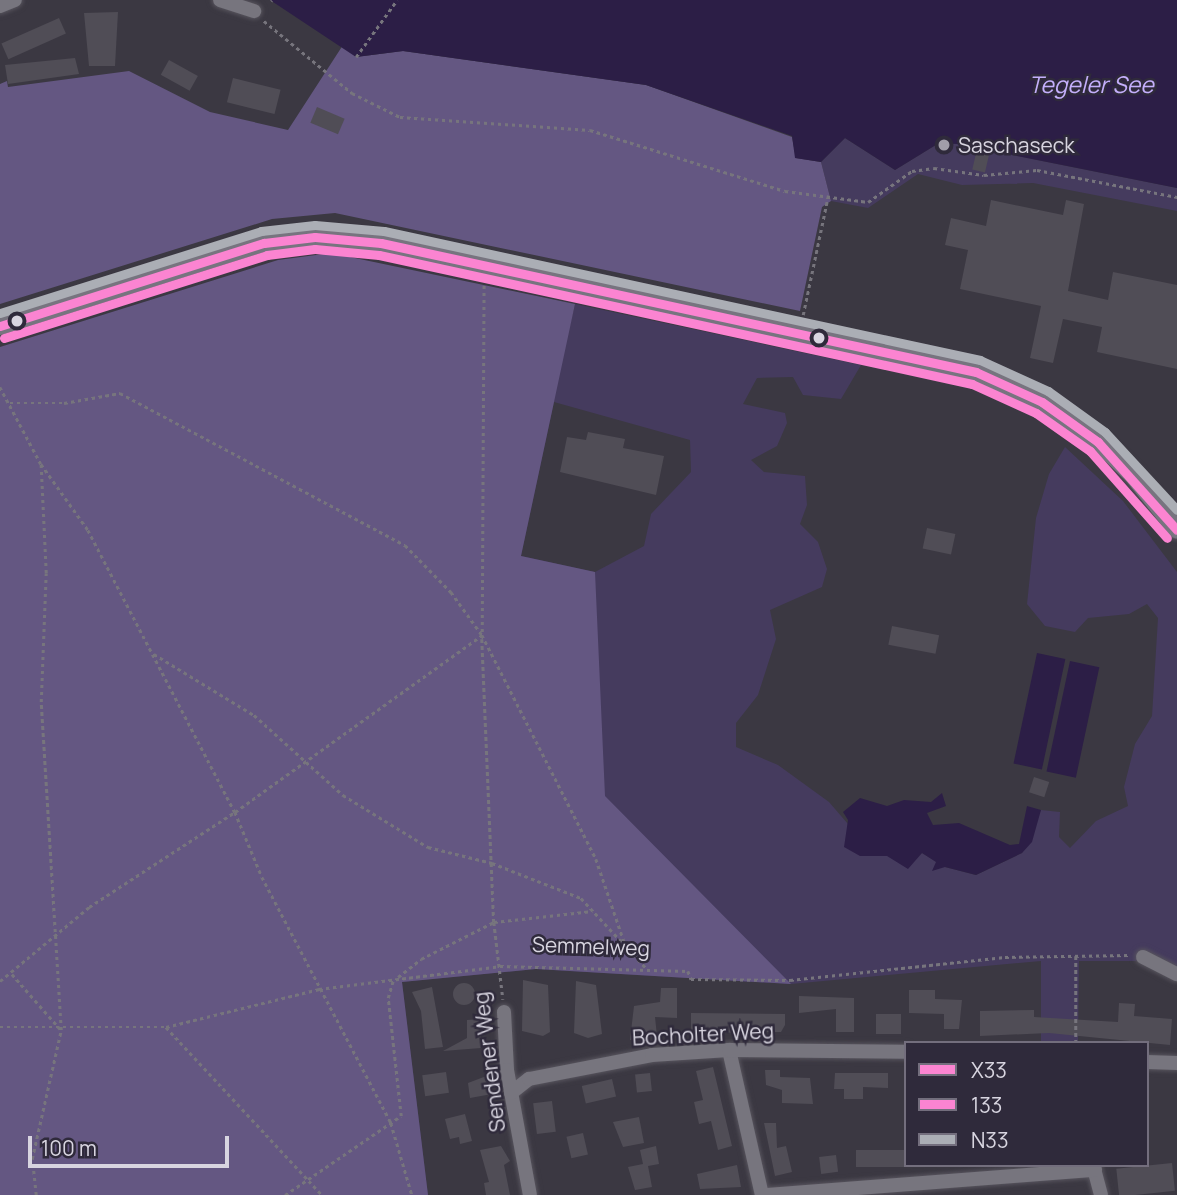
<!DOCTYPE html>
<style>
body{margin:0}
#map{position:relative;width:1177px;height:1195px;overflow:hidden;background:#3b3842;font-family:Manrope,sans-serif}
div>[style]{position:absolute}
.green>*{inset:0;background:#453b5e}
.forest>*{inset:0;background:#645782}
.water>*{inset:0;background:#2c1e46;transform-origin:0 0}
.building>*{inset:0;background:#504d56;transform-origin:0 0}
.round{border-radius:50%}
.path>*{height:2.5px;margin-top:-1.25px;transform-origin:0;background:repeating-linear-gradient(90deg,#77757d 0 3.5px,transparent 0 7px)}
.roads{filter:drop-shadow(0 0 2px #57545d) drop-shadow(0 0 2px #57545d)}
.minor>*{height:14px;margin:-7px;padding:0 7px;transform-origin:7px;border-radius:7px;background:#77757e}
.major>*{height:18px;margin:-9px;padding:0 9px;transform-origin:9px;border-radius:9px;background:#77747f}
.bus-1>*{height:9px;margin:-4.5px;padding:0 4.5px;transform-origin:4.5px;border-radius:4.5px;background:#fb84d1}
.bus-2>*{height:9px;margin:-4.5px;padding:0 4.5px;transform-origin:4.5px;border-radius:4.5px;background:#fb84d1}
.bus-3>*{height:9px;margin:-4.5px;padding:0 4.5px;transform-origin:4.5px;border-radius:4.5px;background:#abaeb5}
.dots>*{width:19px;height:19px;translate:-50% -50%;box-sizing:border-box;border:4px solid #2f2a3b;border-radius:50%}
span{translate:-50% -50%;white-space:nowrap;text-align:center;line-height:1.15;-webkit-text-stroke:5px #2f2a3b;paint-order:stroke}
.poi-label{font-size:21px;color:#d8d5e0}
.left{translate:0 -50%;text-align:left}
.street-label{font-size:21px;color:#d8d5e0}
.water-label{font-size:23px;color:#c4affb;font-style:italic}
.legend{position:absolute;left:904px;top:1041px;width:245px;height:126px;box-sizing:border-box;background:#2f2a3b;border:2px solid #736e7d;margin:0;padding:9px 12px;list-style:none;font-size:21px;color:#d8d5e0}
.legend li{display:flex;align-items:center;gap:14px;height:35px}
.legend b{width:35px;border:2px solid #736e7d}
.scale{position:absolute;left:28px;top:1136px;width:201px;height:32px;box-sizing:border-box;border:4px solid #d8d5e0;border-top:0;padding-left:9px;font-size:21px;line-height:24px;white-space:nowrap;color:#d8d5e0;-webkit-text-stroke:5px #2f2a3b;paint-order:stroke}
</style>
<div id="map">
<div class="green">
<i style="clip-path:polygon(845px 138px,895px 170px,939px 143px,958px 144px,1177px 188px,1177px 211px,1033px 183px,962px 185px,918px 174px,868px 208px,831px 201px,821px 162px)"></i>
<i style="clip-path:polygon(evenodd,575px 304px,861px 365px,841px 399px,803px 395px,793px 377px,757px 378px,743px 404px,785px 413px,787px 423px,777px 446px,751px 460px,764px 472px,805px 476px,807px 505px,800px 524px,818px 542px,827px 569px,822px 587px,770px 610px,776px 639px,758px 695px,736px 723px,736px 747px,778px 765px,829px 802px,848px 824px,847px 831px,887px 855px,912px 859px,922px 853px,945px 867px,976px 875px,1022px 853px,1041px 810px,1060px 812px,1059px 837px,1070px 848px,1096px 821px,1128px 806px,1124px 787px,1135px 744px,1152px 716px,1158px 618px,1147px 604px,1129px 614px,1088px 618px,1075px 632px,1045px 626px,1027px 604px,1036px 518px,1049px 474px,1065px 447px,1123px 501px,1177px 572px,1177px 967px,1145px 950px,1141px 961px,1079px 961px,1078px 1043px,1041px 1043px,1041px 961px,791px 984px,536px 969px,402px 982px,428px 1195px,174px 1195px,570px 325px,575px 304px,554px 402px,690px 440px,691px 472px,651px 514px,644px 546px,595px 572px,521px 556px,554px 402px)"></i>
</div>
<div class="forest">
<i style="clip-path:polygon(343px 45px,356px 57px,403px 51px,646px 85px,792px 137px,796px 158px,821px 162px,831px 201px,822px 207px,800px 311px,335px 213px,272px 219px,0 304px,0 84px,7px 81px,8px 87px,129px 71px,210px 112px,288px 130px)"></i>
<i style="clip-path:polygon(331px 253px,575px 304px,521px 556px,595px 572px,605px 796px,791px 984px,536px 969px,402px 982px,428px 1195px,0 1195px,0 347px,278px 260px)"></i>
</div>
<div class="water">
<i style="clip-path:polygon(270px 0,1177px 0,1177px 188px,958px 144px,939px 143px,895px 170px,845px 138px,821px 162px,795px 158px,792px 136px,646px 85px,403px 51px,356px 57px)"></i>
<i style="left:1037px;top:653px;width:29px;height:113px;rotate:12deg"></i>
<i style="left:1070px;top:661px;width:30px;height:113px;rotate:12deg"></i>
<i style="clip-path:polygon(942px 793px,946px 806px,927px 813px,933px 825px,959px 823px,1010px 845px,1019px 844px,1027px 806px,1041px 810px,1032px 842px,1022px 853px,976px 875px,945px 867px,932px 871px,936px 862px,922px 853px,908px 869px,887px 856px,860px 856px,844px 847px,848px 820px,843px 812px,860px 798px,887px 806px,904px 800px,931px 802px)"></i>
</div>
<div class="building">
<i style="clip-path:polygon(118px 12px,115px 66px,89px 66px,84px 13px)"></i>
<i style="left:59px;top:18px;width:17px;height:63px;rotate:66deg"></i>
<i style="clip-path:polygon(75px 58px,79px 74px,8px 84px,5px 65px)"></i>
<i style="left:169px;top:60px;width:33px;height:17px;rotate:29deg"></i>
<i style="left:233px;top:78px;width:49px;height:25px;rotate:14deg"></i>
<i style="left:317px;top:107px;width:30px;height:17px;rotate:23deg"></i>
<i style="left:977px;top:149px;width:13px;height:21px;rotate:13deg"></i>
<i style="clip-path:polygon(991px 200px,1063px 215px,1066px 200px,1084px 204px,1068px 291px,1108px 300px,1113px 272px,1177px 285px,1177px 369px,1097px 352px,1102px 327px,1063px 319px,1053px 363px,1030px 358px,1041px 306px,960px 289px,968px 250px,945px 245px,951px 218px,986px 226px)"></i>
<i style="clip-path:polygon(588px 432px,625px 439px,623px 448px,664px 456px,656px 495px,560px 472px,567px 437px,586px 440px)"></i>
<i style="left:927px;top:528px;width:29px;height:21px;rotate:12deg"></i>
<i style="left:892px;top:626px;width:48px;height:19px;rotate:11deg"></i>
<i style="left:1034px;top:777px;width:16px;height:16px;rotate:18deg"></i>
<i style="clip-path:polygon(523px 980px,548px 985px,550px 1032px,543px 1036px,522px 1031px)"></i>
<i style="clip-path:polygon(576px 981px,596px 985px,602px 1034px,588px 1038px,574px 1033px)"></i>
<i class="round" style="left:453px;top:983px;width:22px;height:22px"></i>
<i style="clip-path:polygon(432px 987px,443px 1047px,425px 1049px,421px 1011px,412px 992px)"></i>
<i style="clip-path:polygon(661px 988px,677px 988px,677px 1018px,655px 1017px,657px 1036px,630px 1040px,634px 1006px,660px 1002px)"></i>
<i style="clip-path:polygon(909px 990px,935px 990px,935px 999px,962px 1000px,959px 1029px,944px 1029px,944px 1014px,909px 1013px)"></i>
<i style="clip-path:polygon(799px 996px,854px 998px,854px 1032px,836px 1032px,836px 1009px,799px 1013px)"></i>
<i style="clip-path:polygon(1119px 1003px,1135px 1004px,1134px 1016px,1172px 1019px,1170px 1045px,1049px 1033px,980px 1036px,980px 1011px,1034px 1010px,1034px 1017px,1118px 1022px)"></i>
<i style="clip-path:polygon(691px 1013px,785px 1014px,785px 1025px,781px 1032px,691px 1033px)"></i>
<i style="left:876px;top:1014px;width:25px;height:20px"></i>
<i style="clip-path:polygon(481px 1019px,481px 1048px,443px 1051px,467px 1038px,467px 1020px)"></i>
<i style="clip-path:polygon(713px 1067px,732px 1146px,718px 1150px,711px 1121px,699px 1124px,694px 1102px,703px 1100px,696px 1071px)"></i>
<i style="clip-path:polygon(765px 1070px,780px 1070px,780px 1077px,810px 1078px,813px 1104px,782px 1103px,782px 1090px,766px 1085px)"></i>
<i style="left:446px;top:1072px;width:21px;height:24px;rotate:82deg"></i>
<i style="left:650px;top:1073px;width:18px;height:15px;rotate:84deg"></i>
<i style="clip-path:polygon(835px 1073px,888px 1073px,888px 1088px,863px 1087px,863px 1099px,844px 1099px,844px 1089px,834px 1089px)"></i>
<i style="clip-path:polygon(489px 1075px,492px 1094px,470px 1098px,468px 1083px)"></i>
<i style="left:612px;top:1079px;width:18px;height:31px;rotate:77deg"></i>
<i style="left:552px;top:1101px;width:31px;height:19px;rotate:83deg"></i>
<i style="clip-path:polygon(465px 1114px,472px 1141px,460px 1144px,459px 1137px,450px 1139px,445px 1119px)"></i>
<i style="clip-path:polygon(639px 1117px,644px 1143px,623px 1147px,613px 1122px)"></i>
<i style="clip-path:polygon(764px 1123px,776px 1123px,777px 1148px,786px 1146px,792px 1172px,775px 1176px)"></i>
<i style="left:583px;top:1133px;width:22px;height:17px;rotate:77deg"></i>
<i style="clip-path:polygon(501px 1146px,510px 1161px,504px 1165px,510px 1195px,486px 1195px,484px 1183px,489px 1182px,480px 1150px)"></i>
<i style="clip-path:polygon(656px 1146px,659px 1164px,648px 1166px,652px 1187px,635px 1190px,628px 1167px,643px 1164px,640px 1150px)"></i>
<i style="left:906px;top:1150px;width:17px;height:50px;rotate:90deg"></i>
<i style="left:836px;top:1155px;width:17px;height:17px;rotate:83deg"></i>
<i style="left:1172px;top:1163px;width:28px;height:56px;rotate:84deg"></i>
<i style="clip-path:polygon(737px 1165px,741px 1187px,700px 1189px,697px 1174px)"></i>
</div>
<div class="path">
<i style="left:271px;top:1px;width:1px;rotate:-45deg"></i>
<i style="left:264px;top:21px;width:114px;rotate:39.3deg"></i>
<i style="left:352px;top:93px;width:54px;rotate:26.6deg"></i>
<i style="left:400px;top:117px;width:190px;rotate:3.9deg"></i>
<i style="left:590px;top:130px;width:204px;rotate:17.4deg"></i>
<i style="left:785px;top:191px;width:84px;rotate:7.5deg"></i>
<i style="left:868px;top:202px;width:54px;rotate:-35.2deg"></i>
<i style="left:912px;top:171px;width:22px;rotate:-8deg"></i>
<i style="left:934px;top:168px;width:50px;rotate:8deg"></i>
<i style="left:984px;top:175px;width:53px;rotate:-5.4deg"></i>
<i style="left:1037px;top:170px;width:143px;rotate:10.9deg"></i>
<i style="left:356px;top:57px;width:70px;rotate:-54.3deg"></i>
<i style="left:803px;top:315px;width:122px;rotate:-78.1deg"></i>
<i style="left:0;top:387px;width:87px;rotate:62deg"></i>
<i style="left:41px;top:464px;width:81px;rotate:54.5deg"></i>
<i style="left:88px;top:530px;width:318px;rotate:62.5deg"></i>
<i style="left:235px;top:812px;width:70px;rotate:67.4deg"></i>
<i style="left:262px;top:877px;width:278px;rotate:62.3deg"></i>
<i style="left:391px;top:1123px;width:75px;rotate:73.7deg"></i>
<i style="left:10px;top:403px;width:54px"></i>
<i style="left:64px;top:403px;width:57px;rotate:-10.1deg"></i>
<i style="left:120px;top:393px;width:323px;rotate:28.1deg"></i>
<i style="left:405px;top:545px;width:66px;rotate:45.6deg"></i>
<i style="left:451px;top:592px;width:53px;rotate:54.2deg"></i>
<i style="left:482px;top:635px;width:251px;rotate:63deg"></i>
<i style="left:596px;top:859px;width:96px;rotate:71.2deg"></i>
<i style="left:482px;top:632px;width:350px;rotate:-89.7deg"></i>
<i style="left:482px;top:639px;width:283px;rotate:87.6deg"></i>
<i style="left:494px;top:922px;width:78px;rotate:83.3deg"></i>
<i style="left:154px;top:654px;width:117px;rotate:31.4deg"></i>
<i style="left:254px;top:715px;width:120px;rotate:42deg"></i>
<i style="left:343px;top:795px;width:100px;rotate:31.5deg"></i>
<i style="left:428px;top:847px;width:66px;rotate:14deg"></i>
<i style="left:492px;top:863px;width:96px;rotate:21.5deg"></i>
<i style="left:581px;top:898px;width:97px;rotate:47.1deg"></i>
<i style="left:1076px;top:956px;width:87px;rotate:90deg"></i>
<i style="left:12px;top:974px;width:74px;rotate:48.8deg"></i>
<i style="left:398px;top:977px;width:29px;rotate:-38deg"></i>
<i style="left:421px;top:959px;width:82px;rotate:-26.9deg"></i>
<i style="left:494px;top:922px;width:99px;rotate:-6.4deg"></i>
<i style="left:0;top:981px;width:116px;rotate:-39.7deg"></i>
<i style="left:89px;top:907px;width:174px;rotate:-33.1deg"></i>
<i style="left:235px;top:812px;width:304px;rotate:-35.6deg"></i>
<i style="left:0;top:1027px;width:166px"></i>
<i style="left:166px;top:1027px;width:158px;rotate:-13.9deg"></i>
<i style="left:319px;top:989px;width:182px;rotate:-7.2deg"></i>
<i style="left:500px;top:966px;width:188px;rotate:1.5deg"></i>
<i style="left:688px;top:971px;width:9px;rotate:69deg"></i>
<i style="left:691px;top:979px;width:99px;rotate:0.6deg"></i>
<i style="left:790px;top:980px;width:216px;rotate:-6.1deg"></i>
<i style="left:1005px;top:957px;width:125px;rotate:-0.9deg"></i>
<i style="left:166px;top:1027px;width:229px;rotate:47.1deg"></i>
<i style="left:36px;top:1195px;width:36px;rotate:-96deg"></i>
<i style="left:32px;top:1159px;width:132px;rotate:-77.3deg"></i>
<i style="left:61px;top:1030px;width:329px;rotate:-93.5deg"></i>
<i style="left:41px;top:702px;width:129px;rotate:-87.8deg"></i>
<i style="left:46px;top:573px;width:108px;rotate:-92.7deg"></i>
<i style="left:285px;top:1195px;width:140px;rotate:-34.3deg"></i>
<i style="left:401px;top:1116px;width:119px;rotate:-96.3deg"></i>
<i style="left:388px;top:998px;width:18px;rotate:-74deg"></i>
</div>
<div class="roads">
<div class="minor">
<i style="left:220px;top:0;width:36px;rotate:18deg"></i>
<i style="left:0;top:6px;width:16px;rotate:-22deg"></i>
<i style="left:1143px;top:957px;width:38px;rotate:27deg"></i>
<i style="left:504px;top:1012px;width:58px;rotate:87deg"></i>
<i style="left:507px;top:1070px;width:127px;rotate:79.6deg"></i>
<i style="left:729px;top:1050px;width:149px;rotate:77.2deg"></i>
<i style="left:1147px;top:1062px;width:30px;rotate:2deg"></i>
<i style="left:511px;top:1093px;width:23px;rotate:-38deg"></i>
<i style="left:529px;top:1079px;width:125px;rotate:-11deg"></i>
<i style="left:652px;top:1055px;width:77px;rotate:-3.7deg"></i>
<i style="left:729px;top:1050px;width:177px;rotate:0.6deg"></i>
<i style="left:1093px;top:1165px;width:31px;rotate:75deg"></i>
<i style="left:767px;top:1195px;width:329px;rotate:-4.4deg"></i>
</div>
<div class="major">
<i style="left:0;top:326px;width:277px;rotate:-17.5deg"></i>
<i style="left:264px;top:243px;width:51px;rotate:-6.7deg"></i>
<i style="left:315px;top:237px;width:66px;rotate:5.2deg"></i>
<i style="left:381px;top:243px;width:609px;rotate:12.23deg"></i>
<i style="left:976px;top:372px;width:72px;rotate:24.4deg"></i>
<i style="left:1042px;top:402px;width:69px;rotate:35.5deg"></i>
<i style="left:1098px;top:442px;width:48px;rotate:43.3deg"></i>
<i style="left:1133px;top:475px;width:70px;rotate:51.3deg"></i>
</div>
</div>
<div class="bus-1">
<i style="left:0;top:326px;width:277px;rotate:-17.5deg"></i>
<i style="left:264px;top:243px;width:51px;rotate:-6.7deg"></i>
<i style="left:315px;top:237px;width:66px;rotate:5.2deg"></i>
<i style="left:381px;top:243px;width:609px;rotate:12.23deg"></i>
<i style="left:976px;top:372px;width:72px;rotate:24.4deg"></i>
<i style="left:1042px;top:402px;width:69px;rotate:35.5deg"></i>
<i style="left:1098px;top:442px;width:118px;rotate:48.1deg"></i>
</div>
<div class="bus-2">
<i style="left:4px;top:338px;width:276px;rotate:-17.5deg"></i>
<i style="left:267px;top:255px;width:48px;rotate:-7.1deg"></i>
<i style="left:315px;top:249px;width:64px;rotate:5.4deg"></i>
<i style="left:379px;top:255px;width:607px;rotate:12.27deg"></i>
<i style="left:972px;top:384px;width:70px;rotate:24.4deg"></i>
<i style="left:1036px;top:413px;width:66px;rotate:35.1deg"></i>
<i style="left:1090px;top:451px;width:116px;rotate:48.5deg"></i>
</div>
<div class="bus-3">
<i style="left:0;top:313px;width:274px;rotate:-17.4deg"></i>
<i style="left:261px;top:231px;width:54px;rotate:-6.3deg"></i>
<i style="left:315px;top:225px;width:69px;rotate:5deg"></i>
<i style="left:384px;top:231px;width:610px;rotate:12.21deg"></i>
<i style="left:980px;top:360px;width:75px;rotate:24.5deg"></i>
<i style="left:1048px;top:391px;width:70px;rotate:35.7deg"></i>
<i style="left:1105px;top:432px;width:106px;rotate:47.3deg"></i>
</div>
<div class="dots">
<i style="left:944px;top:145px;background:#a19ea9"></i>
<i style="left:17px;top:321px;background:#d8d5e0"></i>
<i style="left:819px;top:338px;background:#d8d5e0"></i>
</div>
<div class="poi-label">
<span class="left" style="left:958px;top:145px">Saschaseck</span>
</div>
<div class="street-label">
<span style="left:591px;top:946px;rotate:2deg">Semmelweg</span>
<span style="left:703px;top:1034px;rotate:-3deg">Bocholter Weg</span>
<span style="left:489px;top:1062px;rotate:-97deg">Sendener Weg</span>
</div>
<div class="water-label">
<span style="left:1091px;top:84px">Tegeler See</span>
</div>
<ul class="legend">
<li><b style="height:9px;background:#fb84d1"></b>X33</li>
<li><b style="height:9px;background:#fb84d1"></b>133</li>
<li><b style="height:9px;background:#abaeb5"></b>N33</li>
</ul>
<div class="scale">100 m</div>
</div>
